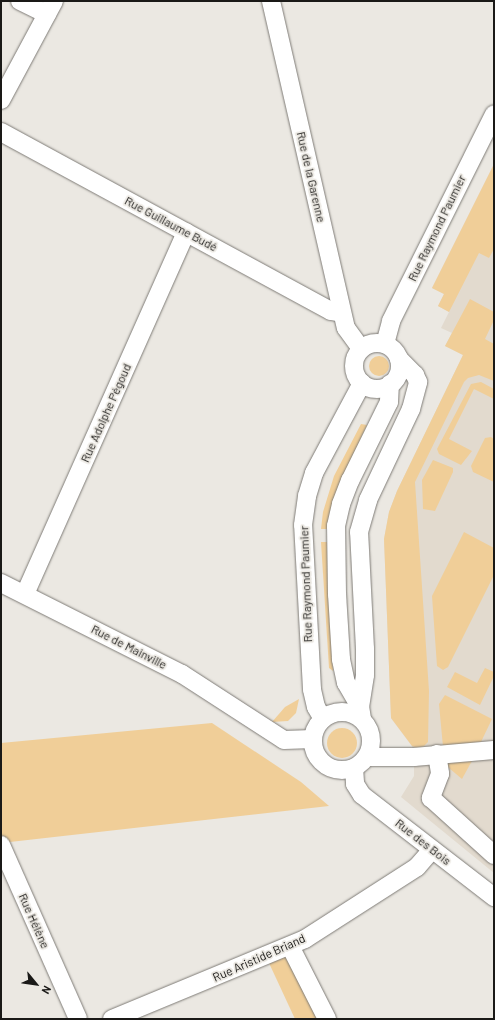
<!DOCTYPE html>
<meta charset="utf-8">
<style>
body{margin:0}
#map{position:relative;width:495px;height:1020px;overflow:hidden;background:#ebe8e2;font-family:Barlow,sans-serif}
div>[style]{position:absolute}
.built>*{inset:0;background:#e2dace}
.green>*{inset:0;background:#f0ce98}
.round{border-radius:50%}
.roads{filter:drop-shadow(0 0 1px #7e7b76) drop-shadow(0 0 1px #7e7b76)}
.minor>*{height:18px;margin:-9px;padding:0 9px;transform-origin:9px;border-radius:9px;background:#fff}
.minor>.ring{margin:-9px;padding:0;box-sizing:content-box;background:none;border:18px solid #fff;border-radius:50%}
span{translate:-50% -50%;white-space:nowrap;text-align:center;line-height:1.15;-webkit-text-stroke:3.5px #ebe8e2;paint-order:stroke}
.street-label{font-size:12px;color:#1a1917}
.frame{position:absolute;inset:0;border:2px solid #1a1917;pointer-events:none}
.north{position:absolute;left:16px;top:964px;width:40px;height:40px;-webkit-text-stroke:3px #ebe8e2;paint-order:stroke;rotate:119deg;font-size:11px;font-weight:700;line-height:16px;text-align:center;color:#1a1917}
.north::after{content:'';display:block;margin:auto;width:14px;height:18px;background:#1a1917;clip-path:polygon(50% 0,100% 100%,50% 72%,0 100%)}
</style>
<div id="map">
<div class="built">
<i style="clip-path:polygon(494px 164px,494px 873px,401px 797px,414px 776px,414px 761px,412px 746px,391px 718px,384px 539px,389px 512px,397px 491px,463px 355px,445px 346px,452px 333px,441px 328px,449px 312px,438px 306px,444px 294px,432px 288px)"></i>
</div>
<div class="green">
<i style="clip-path:polygon(494px 164px,494px 249px,489px 258px,479px 253px,449px 312px,438px 306px,444px 294px,432px 288px)"></i>
<i style="clip-path:polygon(470px 299px,494px 312px,494px 320px,485px 339px,494px 344px,494px 381px,479px 375px,468px 378px,464px 382px,415px 482px,429px 691px,428px 742px,424px 746px,417px 748px,412px 746px,391px 718px,384px 539px,389px 512px,397px 491px,463px 355px,445px 346px)"></i>
<i class="round" style="left:369px;top:356px;width:20px;height:20px"></i>
<i style="clip-path:polygon(481px 382px,494px 389px,494px 399px,474px 389px,449px 439px,472px 451px,461px 465px,439px 454px,437px 449px,471px 384px)"></i>
<i style="clip-path:polygon(361px 424px,367px 425px,338px 487px,327px 529px,321px 529px,323px 512px,334px 476px)"></i>
<i style="clip-path:polygon(491px 437px,494px 439px,494px 482px,473px 472px,471px 466px,485px 438px)"></i>
<i style="clip-path:polygon(433px 460px,453px 468px,453px 472px,435px 511px,423px 509px,422px 480px)"></i>
<i style="clip-path:polygon(464px 532px,494px 548px,494px 575px,448px 667px,443px 670px,437px 666px,432px 596px)"></i>
<i style="clip-path:polygon(321px 542px,327px 542px,333px 671px,329px 668px)"></i>
<i style="clip-path:polygon(485px 668px,494px 672px,494px 676px,480px 705px,447px 687px,455px 672px,477px 683px)"></i>
<i style="clip-path:polygon(445px 695px,492px 719px,480px 744px,443px 747px,439px 704px)"></i>
<i style="clip-path:polygon(299px 699px,296px 713px,288px 721px,272px 722px,285px 707px)"></i>
<i style="clip-path:polygon(212px 723px,301px 782px,329px 806px,1px 843px,1px 743px)"></i>
<i class="round" style="left:327px;top:728px;width:30px;height:30px"></i>
<i style="clip-path:polygon(473px 759px,462px 779px,443px 763px)"></i>
<i style="clip-path:polygon(290px 954px,324px 1019px,295px 1019px,269px 963px)"></i>
</div>
<div class="roads">
<div class="minor">
<i style="left:20px;top:1px;width:30px;rotate:26deg"></i>
<i style="left:271px;top:1px;width:335px;rotate:77.1deg"></i>
<i style="left:346px;top:328px;width:26px;rotate:54deg"></i>
<i style="left:1px;top:100px;width:112px;rotate:-61.8deg"></i>
<i style="left:1px;top:132px;width:375px;rotate:28.5deg"></i>
<i style="left:331px;top:311px;width:11px;rotate:10deg"></i>
<i class="ring" style="left:354px;top:343px;width:28px;height:28px"></i>
<i style="left:385px;top:344px;width:24px;rotate:-75deg"></i>
<i style="left:391px;top:321px;width:231px;rotate:-63.5deg"></i>
<i style="left:1px;top:583px;width:203px;rotate:26.7deg"></i>
<i style="left:182px;top:674px;width:121px;rotate:32.9deg"></i>
<i style="left:284px;top:740px;width:29px;rotate:-2deg"></i>
<i style="left:25px;top:594px;width:396px;rotate:-66deg"></i>
<i style="left:360px;top:707px;width:28px;rotate:-120deg"></i>
<i style="left:346px;top:683px;width:25px;rotate:-102deg"></i>
<i style="left:341px;top:659px;width:65px;rotate:-93.5deg"></i>
<i style="left:337px;top:594px;width:68px;rotate:-90.8deg"></i>
<i style="left:336px;top:526px;width:23px;rotate:-77deg"></i>
<i style="left:341px;top:504px;width:25px;rotate:-69deg"></i>
<i style="left:350px;top:481px;width:88px;rotate:-63.7deg"></i>
<i style="left:389px;top:402px;width:18px;rotate:-87deg"></i>
<i class="ring" style="left:313px;top:712px;width:40px;height:40px"></i>
<i style="left:323px;top:719px;width:14px;rotate:-120deg"></i>
<i style="left:316px;top:707px;width:18px;rotate:-103deg"></i>
<i style="left:312px;top:689px;width:164px;rotate:-93.1deg"></i>
<i style="left:303px;top:525px;width:29px;rotate:-82deg"></i>
<i style="left:307px;top:496px;width:24px;rotate:-73deg"></i>
<i style="left:314px;top:473px;width:102px;rotate:-61.9deg"></i>
<i style="left:362px;top:719px;width:12px;rotate:-99deg"></i>
<i style="left:360px;top:707px;width:32px;rotate:-81deg"></i>
<i style="left:365px;top:675px;width:26px;rotate:-90deg"></i>
<i style="left:365px;top:649px;width:117px;rotate:-92.9deg"></i>
<i style="left:359px;top:532px;width:33px;rotate:-74deg"></i>
<i style="left:368px;top:500px;width:101px;rotate:-64.7deg"></i>
<i style="left:411px;top:409px;width:28px;rotate:-75deg"></i>
<i style="left:418px;top:382px;width:8px;rotate:-113deg"></i>
<i style="left:415px;top:375px;width:23px;rotate:-135deg"></i>
<i style="left:437px;top:754px;width:20px;rotate:81deg"></i>
<i style="left:440px;top:774px;width:26px;rotate:111deg"></i>
<i style="left:431px;top:798px;width:85px;rotate:42.1deg"></i>
<i style="left:367px;top:757px;width:47px"></i>
<i style="left:414px;top:757px;width:80px;rotate:-5deg"></i>
<i style="left:354px;top:768px;width:16px;rotate:86deg"></i>
<i style="left:355px;top:784px;width:13px;rotate:58deg"></i>
<i style="left:362px;top:795px;width:167px;rotate:37.7deg"></i>
<i style="left:1px;top:845px;width:190px;rotate:66.1deg"></i>
<i style="left:290px;top:946px;width:82px;rotate:63.1deg"></i>
<i style="left:112px;top:1019px;width:209px;rotate:-22.5deg"></i>
<i style="left:305px;top:939px;width:133px;rotate:-32.7deg"></i>
<i style="left:417px;top:867px;width:23px;rotate:-49deg"></i>
</div>
</div>
<div class="street-label">
<span style="left:311px;top:177px;rotate:77deg">Rue de la Garenne</span>
<span style="left:171px;top:224px;rotate:28deg">Rue Guillaume Budé</span>
<span style="left:437px;top:228px;rotate:-64deg">Rue Raymond Paumier</span>
<span style="left:106px;top:413px;rotate:-66deg">Rue Adolphe Pégoud</span>
<span style="left:306px;top:584px;rotate:-92deg">Rue Raymond Paumier</span>
<span style="left:129px;top:647px;rotate:27deg">Rue de Mainville</span>
<span style="left:423px;top:842px;rotate:38deg">Rue des Bois</span>
<span style="left:34px;top:921px;rotate:66deg">Rue Hélène</span>
<span style="left:259px;top:958px;rotate:-24deg">Rue Aristide Briand</span>
</div>
<div class="frame"></div>
<div class="north">N</div>
</div>
